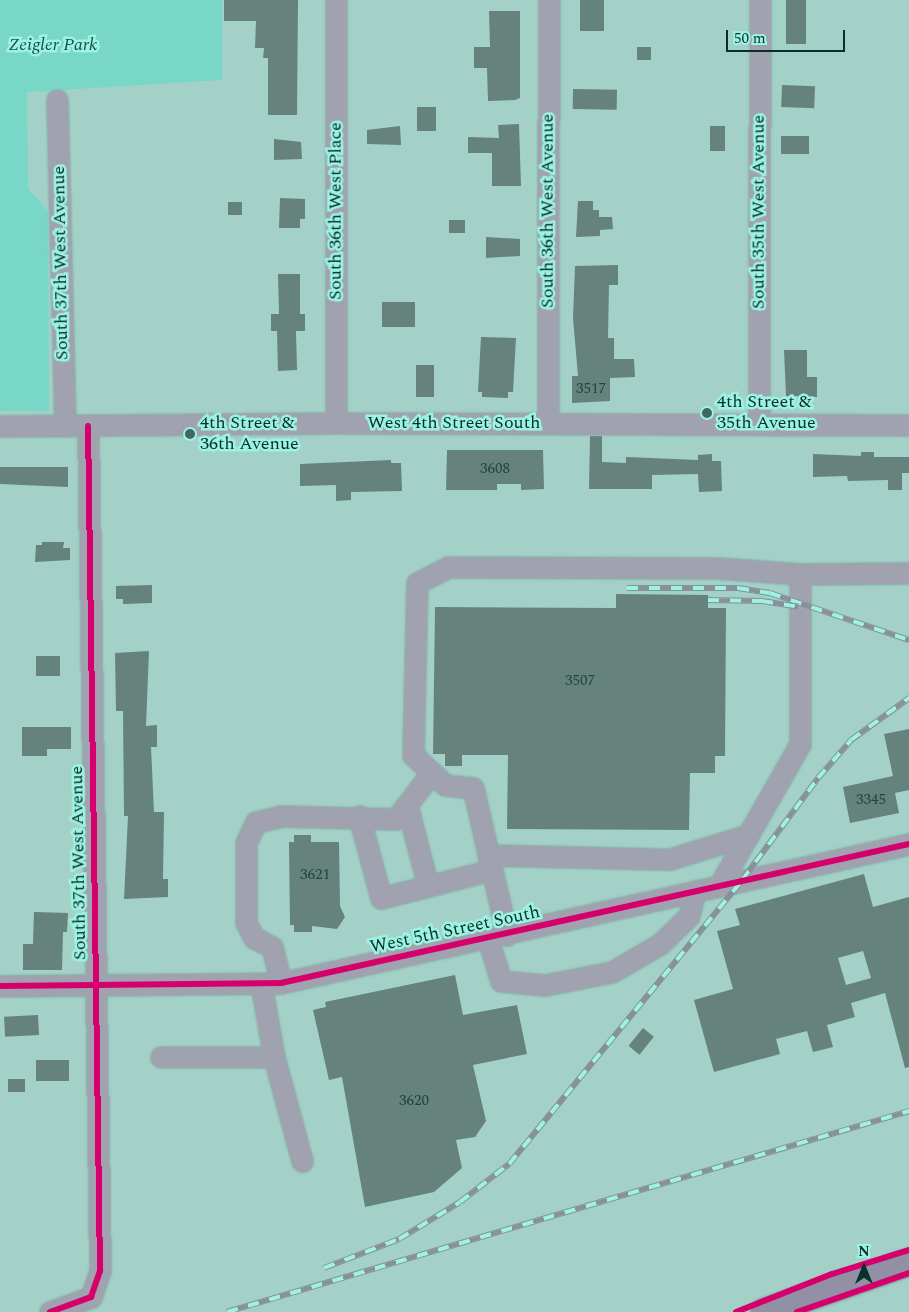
<!DOCTYPE html>
<style>
body{margin:0}
#map{position:relative;width:909px;height:1312px;overflow:hidden;background:#a3d1c8;font-family:Spectral,serif}
div>[style]{position:absolute}
.green>*{inset:0;background:#78d7c7}
.building>*{inset:0;background:#65827d;transform-origin:0 0}
.roads{filter:drop-shadow(0 0 1px #87ada6) drop-shadow(0 0 1px #87ada6)}
.minor>*{height:21px;margin:-10.5px;padding:0 10.5px;transform-origin:10.5px;border-radius:10.5px;background:#a0a2b0}
.major>*{height:28px;margin:-14px;padding:0 14px;transform-origin:14px;border-radius:14px;background:#9190a4}
.rail>*{height:5.5px;margin-top:-2.75px;transform-origin:0;background:repeating-linear-gradient(90deg,#9cf3e2 0 11px,#879198 0 22px);box-sizing:border-box;border-block:1px solid #879198}
.cycleway>*{height:6px;margin:-3px;padding:0 3px;transform-origin:3px;border-radius:3px;background:#d6006c}
.dots>*{width:14px;height:14px;translate:-50% -50%;box-sizing:border-box;border:2px solid #9cf3e2;border-radius:50%}
span{translate:-50% -50%;white-space:nowrap;text-align:center;line-height:1.15;-webkit-text-stroke:5px #9cf3e2;paint-order:stroke}
.number-label{font-size:15px;color:#20443e}
.number-label span{-webkit-text-stroke-width:0}
.park-label{font-size:18px;color:#165047;font-style:italic}
.street-label{font-size:18px;color:#092f29}
.poi-label{font-size:18px;color:#092f29}
.left{translate:0 -50%;text-align:left}
.north{position:absolute;left:839px;top:1242px;width:50px;height:50px;-webkit-text-stroke:4px #9cf3e2;paint-order:stroke;rotate:0deg;font-size:14px;font-weight:700;line-height:20px;text-align:center;color:#092f29}
.north::after{content:'';display:block;margin:auto;width:18px;height:22px;background:#092f29;clip-path:polygon(50% 0,100% 100%,50% 72%,0 100%)}
.scale{position:absolute;left:726px;top:30px;width:119px;height:22px;box-sizing:border-box;border:2px solid #092f29;border-top:0;padding-left:6px;font-size:15px;line-height:18px;white-space:nowrap;color:#092f29;-webkit-text-stroke:4px #9cf3e2;paint-order:stroke}
</style>
<div id="map">
<div class="green">
<i style="clip-path:polygon(0 0,222px 0,222px 80px,27px 92px,28px 188px,48px 212px,49px 411px,0 411px)"></i>
</div>
<div class="building">
<i style="clip-path:polygon(224px 0,298px 0,297px 115px,268px 115px,268px 58px,263px 58px,264px 48px,255px 48px,256px 21px,224px 21px)"></i>
<i style="left:580px;top:0;width:24px;height:31px"></i>
<i style="left:786px;top:0;width:20px;height:44px"></i>
<i style="clip-path:polygon(489px 11px,520px 11px,520px 98px,515px 100px,488px 101px,487px 68px,474px 68px,474px 47px,490px 47px)"></i>
<i style="left:651px;top:47px;width:13px;height:14px;rotate:90deg"></i>
<i style="left:782px;top:85px;width:33px;height:22px;rotate:2deg"></i>
<i style="left:573px;top:89px;width:44px;height:20px;rotate:1deg"></i>
<i style="left:417px;top:107px;width:19px;height:24px"></i>
<i style="clip-path:polygon(519px 124px,521px 186px,492px 186px,492px 153px,468px 153px,468px 137px,499px 138px,498px 125px)"></i>
<i style="clip-path:polygon(400px 126px,401px 145px,367px 144px,367px 130px)"></i>
<i style="left:710px;top:126px;width:15px;height:25px"></i>
<i style="left:781px;top:136px;width:28px;height:18px"></i>
<i style="clip-path:polygon(274px 139px,301px 142px,302px 159px,274px 160px)"></i>
<i style="clip-path:polygon(280px 198px,305px 199px,305px 219px,300px 219px,300px 228px,279px 228px)"></i>
<i style="clip-path:polygon(578px 201px,593px 201px,593px 210px,599px 210px,599px 217px,612px 217px,613px 229px,600px 230px,600px 236px,576px 237px)"></i>
<i style="left:228px;top:202px;width:14px;height:13px"></i>
<i style="left:449px;top:220px;width:16px;height:13px"></i>
<i style="clip-path:polygon(486px 237px,520px 239px,520px 256px,486px 258px)"></i>
<i style="clip-path:polygon(618px 265px,618px 285px,609px 285px,608px 338px,614px 338px,614px 359px,634px 359px,635px 377px,610px 378px,610px 401px,572px 403px,572px 376px,578px 376px,573px 318px,575px 266px)"></i>
<i style="clip-path:polygon(278px 274px,300px 274px,300px 314px,305px 314px,305px 331px,296px 331px,297px 370px,278px 371px,277px 331px,271px 331px,271px 314px,279px 314px)"></i>
<i style="left:415px;top:302px;width:25px;height:33px;rotate:90deg"></i>
<i style="clip-path:polygon(481px 337px,516px 338px,513px 392px,508px 392px,508px 398px,482px 397px,482px 392px,478px 392px)"></i>
<i style="clip-path:polygon(784px 350px,807px 350px,807px 377px,817px 377px,817px 397px,786px 396px)"></i>
<i style="left:416px;top:365px;width:18px;height:32px"></i>
<i style="clip-path:polygon(590px 436px,602px 436px,602px 462px,626px 463px,626px 457px,698px 460px,698px 455px,712px 454px,712px 461px,721px 461px,722px 491px,699px 492px,698px 474px,652px 475px,652px 489px,589px 489px)"></i>
<i style="clip-path:polygon(447px 450px,543px 450px,544px 489px,521px 490px,521px 484px,497px 484px,497px 490px,446px 490px)"></i>
<i style="clip-path:polygon(861px 452px,874px 452px,874px 457px,909px 457px,909px 473px,902px 473px,902px 490px,888px 490px,888px 480px,848px 481px,847px 476px,813px 477px,813px 454px,861px 456px)"></i>
<i style="clip-path:polygon(391px 460px,391px 463px,401px 463px,402px 491px,351px 492px,351px 500px,336px 501px,336px 485px,300px 486px,300px 464px)"></i>
<i style="clip-path:polygon(0 467px,68px 467px,68px 487px,0 484px)"></i>
<i style="clip-path:polygon(42px 542px,64px 542px,63px 548px,70px 548px,70px 560px,35px 562px,36px 545px,42px 545px)"></i>
<i style="clip-path:polygon(152px 585px,152px 603px,123px 604px,123px 599px,116px 599px,116px 586px)"></i>
<i style="clip-path:polygon(616px 594px,708px 595px,708px 608px,726px 608px,725px 756px,715px 756px,715px 773px,690px 773px,689px 830px,507px 829px,508px 755px,462px 755px,462px 766px,445px 766px,445px 754px,433px 754px,435px 607px,616px 608px)"></i>
<i style="clip-path:polygon(149px 651px,146px 726px,157px 725px,157px 747px,151px 747px,154px 812px,164px 812px,163px 879px,168px 879px,168px 897px,124px 899px,128px 816px,124px 816px,123px 711px,116px 711px,115px 653px)"></i>
<i style="left:36px;top:656px;width:24px;height:20px"></i>
<i style="clip-path:polygon(22px 727px,71px 727px,71px 749px,47px 749px,47px 756px,22px 756px)"></i>
<i style="clip-path:polygon(909px 729px,909px 790px,895px 793px,899px 813px,850px 823px,843px 787px,893px 776px,884px 734px)"></i>
<i style="clip-path:polygon(294px 835px,311px 835px,311px 842px,339px 842px,340px 906px,345px 917px,337px 929px,312px 926px,312px 932px,294px 932px,294px 925px,290px 925px,289px 842px,294px 842px)"></i>
<i style="clip-path:polygon(evenodd,864px 874px,873px 907px,909px 897px,909px 1067px,905px 1068px,885px 993px,851px 1003px,855px 1017px,827px 1025px,833px 1047px,813px 1052px,807px 1031px,776px 1039px,780px 1054px,714px 1072px,694px 1000px,733px 989px,717px 931px,740px 925px,735px 909px,864px 874px,863px 951px,871px 978px,846px 985px,838px 958px,863px 951px)"></i>
<i style="clip-path:polygon(34px 912px,68px 913px,67px 932px,63px 932px,62px 970px,23px 970px,23px 944px,33px 944px)"></i>
<i style="clip-path:polygon(455px 975px,463px 1015px,517px 1005px,527px 1054px,473px 1065px,486px 1121px,475px 1137px,456px 1140px,462px 1168px,434px 1192px,365px 1207px,342px 1077px,329px 1080px,313px 1010px,326px 1007px,325px 1002px)"></i>
<i style="left:38px;top:1015px;width:20px;height:34px;rotate:87deg"></i>
<i style="left:643px;top:1028px;width:14px;height:23px;rotate:39deg"></i>
<i style="left:36px;top:1060px;width:33px;height:21px"></i>
<i style="left:8px;top:1079px;width:17px;height:13px"></i>
</div>
<div class="roads">
<div class="minor">
<i style="left:57px;top:100px;width:326px;rotate:88.6deg"></i>
<i style="left:336px;top:423px;width:423px;rotate:-90deg"></i>
<i style="left:548px;top:423px;width:423px;rotate:-89.9deg"></i>
<i style="left:759px;top:424px;width:424px;rotate:-89.9deg"></i>
<i style="left:0;top:426px;width:336px;rotate:-0.5deg"></i>
<i style="left:336px;top:423px;width:573px;rotate:0.2deg"></i>
<i style="left:407px;top:805px;width:84px;rotate:75.5deg"></i>
<i style="left:359px;top:816px;width:85px;rotate:75deg"></i>
<i style="left:381px;top:898px;width:114px;rotate:-14.3deg"></i>
<i style="left:488px;top:855px;width:182px;rotate:1.3deg"></i>
<i style="left:670px;top:859px;width:82px;rotate:-17.1deg"></i>
<i style="left:719px;top:886px;width:163px;rotate:-60.3deg"></i>
<i style="left:800px;top:744px;width:170px;rotate:-90deg"></i>
<i style="left:507px;top:935px;width:151px;rotate:-103deg"></i>
<i style="left:473px;top:788px;width:28px;rotate:-174deg"></i>
<i style="left:445px;top:785px;width:44px;rotate:-136.8deg"></i>
<i style="left:413px;top:755px;width:172px;rotate:-88.7deg"></i>
<i style="left:417px;top:583px;width:35px;rotate:-27deg"></i>
<i style="left:448px;top:567px;width:270px;rotate:0.2deg"></i>
<i style="left:718px;top:568px;width:82px;rotate:4.2deg"></i>
<i style="left:800px;top:574px;width:109px;rotate:-0.5deg"></i>
<i style="left:488px;top:939px;width:44px;rotate:72.8deg"></i>
<i style="left:501px;top:981px;width:44px;rotate:5.2deg"></i>
<i style="left:545px;top:985px;width:68px;rotate:-11deg"></i>
<i style="left:612px;top:972px;width:56px;rotate:-30.3deg"></i>
<i style="left:660px;top:944px;width:40px;rotate:-44deg"></i>
<i style="left:689px;top:916px;width:26px;rotate:-77deg"></i>
<i style="left:281px;top:983px;width:37px;rotate:-104deg"></i>
<i style="left:272px;top:947px;width:20px;rotate:-153deg"></i>
<i style="left:254px;top:938px;width:18px;rotate:-117deg"></i>
<i style="left:246px;top:922px;width:79px;rotate:-90deg"></i>
<i style="left:246px;top:843px;width:23px;rotate:-65deg"></i>
<i style="left:256px;top:822px;width:26px;rotate:-13deg"></i>
<i style="left:281px;top:816px;width:115px;rotate:1.5deg"></i>
<i style="left:396px;top:819px;width:59px;rotate:-52.5deg"></i>
<i style="left:261px;top:984px;width:74px;rotate:79.9deg"></i>
<i style="left:274px;top:1057px;width:108px;rotate:74.9deg"></i>
<i style="left:0;top:986px;width:281px;rotate:-0.6deg"></i>
<i style="left:281px;top:983px;width:643px;rotate:-12.48deg"></i>
<i style="left:161px;top:1057px;width:113px"></i>
<i style="left:50px;top:1312px;width:44px;rotate:-20.1deg"></i>
<i style="left:91px;top:1297px;width:28px;rotate:-71deg"></i>
<i style="left:100px;top:1271px;width:845px;rotate:-90.81deg"></i>
</div>
<div class="major">
<i style="left:765px;top:1312px;width:152px;rotate:-19.1deg"></i>
</div>
</div>
<div class="rail">
<i style="left:627px;top:588px;width:111px"></i>
<i style="left:738px;top:588px;width:32px;rotate:9deg"></i>
<i style="left:770px;top:593px;width:147px;rotate:18.7deg"></i>
<i style="left:708px;top:600px;width:54px;rotate:1.1deg"></i>
<i style="left:762px;top:601px;width:37px;rotate:9deg"></i>
<i style="left:324px;top:1268px;width:80px;rotate:-21.1deg"></i>
<i style="left:399px;top:1239px;width:71px;rotate:-31.2deg"></i>
<i style="left:460px;top:1202px;width:62px;rotate:-37.8deg"></i>
<i style="left:509px;top:1164px;width:367px;rotate:-50.6deg"></i>
<i style="left:742px;top:880px;width:127px;rotate:-53.3deg"></i>
<i style="left:818px;top:778px;width:50px;rotate:-49deg"></i>
<i style="left:851px;top:740px;width:72px;rotate:-35.9deg"></i>
<i style="left:227px;top:1312px;width:711px;rotate:-16.42deg"></i>
</div>
<div class="cycleway">
<i style="left:0;top:986px;width:281px;rotate:-0.6deg"></i>
<i style="left:281px;top:983px;width:643px;rotate:-12.48deg"></i>
<i style="left:50px;top:1312px;width:44px;rotate:-20.1deg"></i>
<i style="left:91px;top:1297px;width:28px;rotate:-71deg"></i>
<i style="left:100px;top:1271px;width:845px;rotate:-90.81deg"></i>
<i style="left:736px;top:1312px;width:103px;rotate:-21.6deg"></i>
<i style="left:832px;top:1274px;width:81px;rotate:-17.3deg"></i>
<i style="left:797px;top:1312px;width:119px;rotate:-19.2deg"></i>
</div>
<div class="dots">
<i style="left:707px;top:413px;background:#3f6861"></i>
<i style="left:190px;top:434px;background:#3f6861"></i>
</div>
<div class="number-label">
<span style="left:591px;top:389px">3517</span>
<span style="left:495px;top:469px">3608</span>
<span style="left:580px;top:681px">3507</span>
<span style="left:871px;top:800px">3345</span>
<span style="left:315px;top:875px">3621</span>
<span style="left:414px;top:1101px">3620</span>
</div>
<div class="park-label">
<span style="left:53px;top:45px">Zeigler Park</span>
</div>
<div class="street-label">
<span style="left:336px;top:211px;rotate:-90deg">South 36th West Place</span>
<span style="left:548px;top:211px;rotate:-90deg">South 36th West Avenue</span>
<span style="left:759px;top:212px;rotate:-90deg">South 35th West Avenue</span>
<span style="left:61px;top:263px;rotate:-91deg">South 37th West Avenue</span>
<span style="left:454px;top:423px">West 4th Street South</span>
<span style="left:79px;top:863px;rotate:-91deg">South 37th West Avenue</span>
<span style="left:455px;top:930px;rotate:-12deg">West 5th Street South</span>
</div>
<div class="poi-label">
<span class="left" style="left:717px;top:413px">4th Street &amp;<br>35th Avenue</span>
<span class="left" style="left:200px;top:434px">4th Street &amp;<br>36th Avenue</span>
</div>
<div class="north">N</div>
<div class="scale">50 m</div>
</div>
